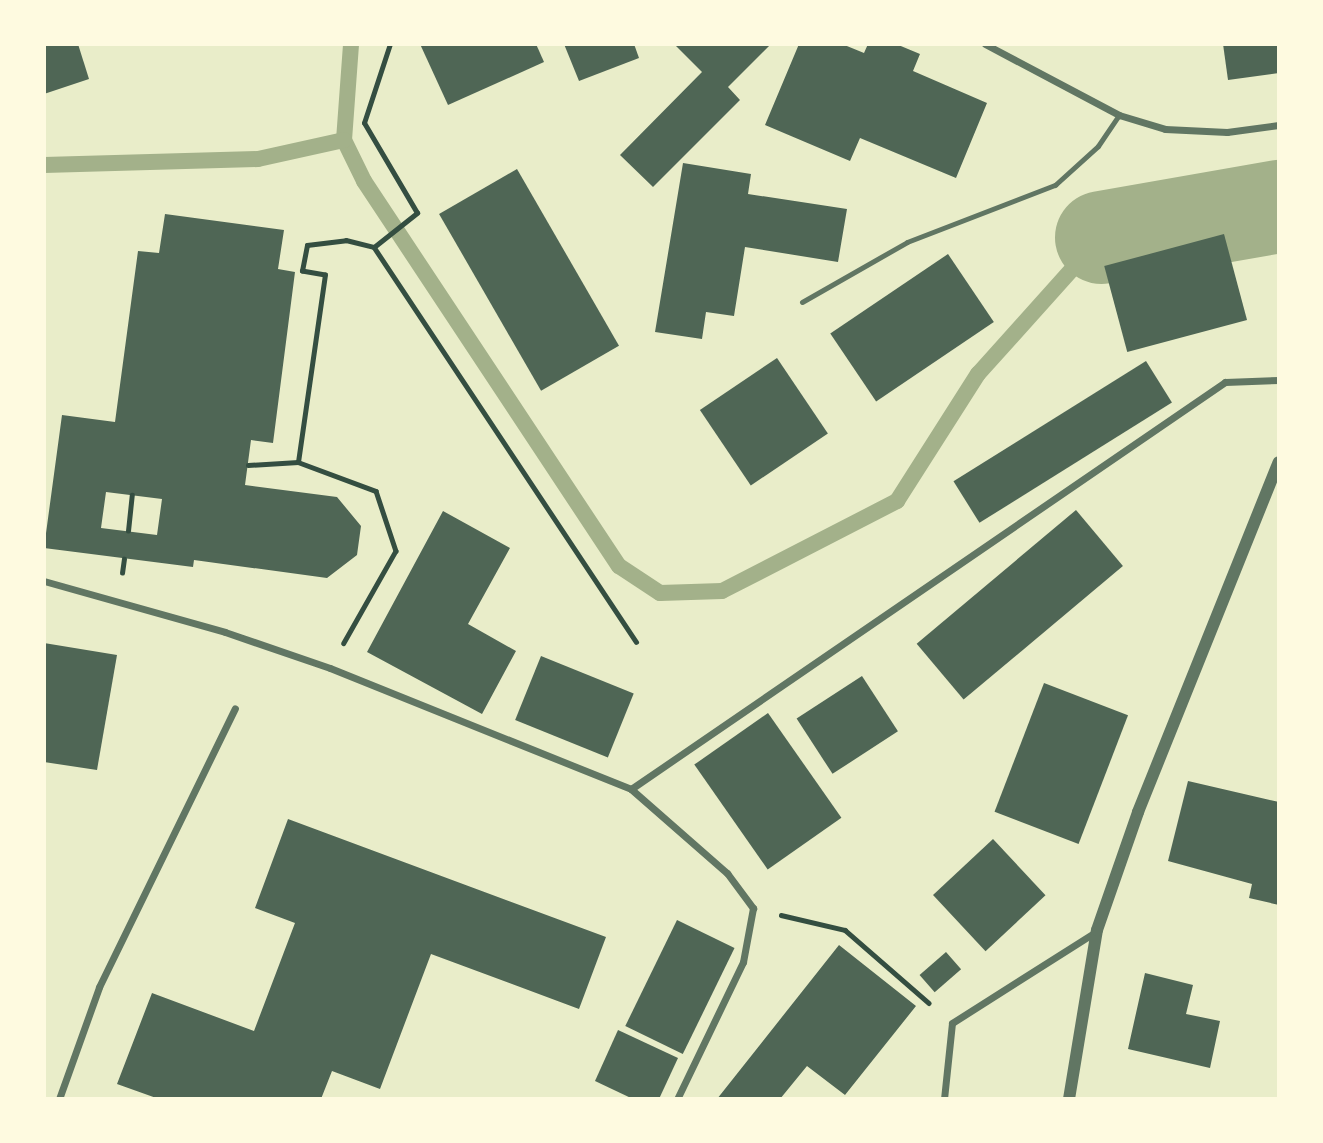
<!DOCTYPE html>
<style>
body{margin:0}
#map{position:relative;width:1323px;height:1143px;overflow:hidden;background:#e9edc9;font-family:"Source Serif 4",serif}
div>[style]{position:absolute}
.stream>*{height:16px;margin:-8px;padding:0 8px;transform-origin:8px;border-radius:8px;background:#a3b18a}
.river>*{height:93px;margin:-46.5px;padding:0 46.5px;transform-origin:46.5px;border-radius:46.5px;background:#a3b18a}
.building>*{inset:0;background:#4f6655;transform-origin:0 0}
.path>*{height:4.5px;margin:-2.25px;padding:0 2.25px;transform-origin:2.25px;border-radius:2.25px;background:#344e41}
.service>*{height:5px;margin:-2.5px;padding:0 2.5px;transform-origin:2.5px;border-radius:2.5px;background:#617663}
.minor>*{height:7px;margin:-3.5px;padding:0 3.5px;transform-origin:3.5px;border-radius:3.5px;background:#617663}
.tertiary>*{height:12px;margin:-6px;padding:0 6px;transform-origin:6px;border-radius:6px;background:#617663}
span{translate:-50% -50%;white-space:nowrap;text-align:center;line-height:1.15;-webkit-text-stroke:7px #fefae0;paint-order:stroke}
.frame{position:absolute;inset:0;border:46px solid #fefae0;pointer-events:none}
</style>
<div id="map">
<div class="stream">
<i style="left:344px;top:140px;width:46px;rotate:64deg"></i>
<i style="left:364px;top:181px;width:462px;rotate:56.5deg"></i>
<i style="left:619px;top:566px;width:49px;rotate:33.4deg"></i>
<i style="left:660px;top:593px;width:62px;rotate:-1.8deg"></i>
<i style="left:722px;top:591px;width:197px;rotate:-27.2deg"></i>
<i style="left:897px;top:501px;width:151px;rotate:-57.5deg"></i>
<i style="left:978px;top:374px;width:184px;rotate:-48.1deg"></i>
<i style="left:344px;top:140px;width:96px;rotate:-85.8deg"></i>
<i style="left:44px;top:165px;width:214px;rotate:-1.6deg"></i>
<i style="left:258px;top:159px;width:88px;rotate:-12.5deg"></i>
</div>
<div class="river">
<i style="left:1101px;top:237px;width:181px;rotate:-9.9deg"></i>
</div>
<div class="building">
<i style="clip-path:polygon(44px 44px,78px 44px,89px 79px,44px 94px)"></i>
<i style="clip-path:polygon(420px 44px,536px 44px,544px 62px,448px 105px)"></i>
<i style="clip-path:polygon(564px 44px,634px 44px,639px 58px,579px 81px)"></i>
<i style="clip-path:polygon(674px 44px,771px 44px,728px 87px,740px 100px,653px 187px,620px 155px,702px 72px)"></i>
<i style="clip-path:polygon(799px 44px,842px 44px,864px 53px,868px 44px,896px 44px,920px 54px,913px 71px,987px 103px,956px 178px,860px 138px,850px 161px,765px 125px)"></i>
<i style="clip-path:polygon(1223px 44px,1279px 44px,1279px 73px,1228px 80px)"></i>
<i style="clip-path:polygon(683px 163px,751px 174px,748px 194px,847px 209px,838px 262px,745px 247px,734px 316px,706px 312px,702px 339px,655px 332px)"></i>
<i style="left:517px;top:169px;width:204px;height:90px;rotate:60deg"></i>
<i style="clip-path:polygon(evenodd,165px 214px,284px 230px,278px 269px,295px 272px,273px 443px,251px 440px,245px 485px,337px 497px,361px 526px,357px 555px,327px 578px,194px 560px,193px 567px,44px 548px,62px 415px,115px 422px,138px 251px,159px 253px,165px 214px,106px 492px,162px 499px,157px 535px,101px 528px,106px 492px)"></i>
<i style="left:1224px;top:234px;width:89px;height:124px;rotate:75deg"></i>
<i style="left:948px;top:254px;width:82px;height:142px;rotate:56deg"></i>
<i style="left:777px;top:358px;width:91px;height:93px;rotate:56deg"></i>
<i style="left:1146px;top:361px;width:49px;height:227px;rotate:58deg"></i>
<i style="left:1076px;top:510px;width:73px;height:208px;rotate:50deg"></i>
<i style="clip-path:polygon(443px 511px,510px 548px,468px 624px,516px 651px,482px 714px,367px 652px)"></i>
<i style="clip-path:polygon(44px 643px,117px 655px,97px 770px,44px 762px)"></i>
<i style="left:541px;top:656px;width:100px;height:69px;rotate:22deg"></i>
<i style="left:862px;top:676px;width:66px;height:78px;rotate:57deg"></i>
<i style="left:1044px;top:683px;width:90px;height:138px;rotate:21deg"></i>
<i style="left:768px;top:713px;width:128px;height:90px;rotate:55deg"></i>
<i style="clip-path:polygon(1188px 781px,1279px 802px,1279px 905px,1249px 898px,1252px 884px,1168px 861px)"></i>
<i style="clip-path:polygon(288px 819px,606px 937px,579px 1009px,431px 954px,380px 1089px,332px 1071px,321px 1099px,159px 1099px,117px 1084px,152px 993px,254px 1031px,295px 923px,255px 908px)"></i>
<i style="left:993px;top:839px;width:77px;height:82px;rotate:47deg"></i>
<i style="left:677px;top:920px;width:64px;height:118px;rotate:26deg"></i>
<i style="clip-path:polygon(839px 945px,916px 1006px,845px 1095px,807px 1066px,780px 1099px,717px 1099px)"></i>
<i style="left:946px;top:952px;width:23px;height:35px;rotate:49deg"></i>
<i style="clip-path:polygon(1145px 973px,1193px 985px,1186px 1014px,1220px 1021px,1210px 1068px,1128px 1049px)"></i>
<i style="clip-path:polygon(618px 1030px,678px 1058px,659px 1099px,633px 1099px,595px 1081px)"></i>
</div>
<div class="path">
<i style="left:374px;top:247px;width:55px;rotate:-38.3deg"></i>
<i style="left:417px;top:213px;width:104px;rotate:-120.5deg"></i>
<i style="left:364px;top:123px;width:83px;rotate:-71.8deg"></i>
<i style="left:298px;top:462px;width:189px;rotate:-81.8deg"></i>
<i style="left:325px;top:275px;width:23px;rotate:-170deg"></i>
<i style="left:302px;top:271px;width:26px;rotate:-79deg"></i>
<i style="left:307px;top:245px;width:39px;rotate:-7deg"></i>
<i style="left:346px;top:240px;width:29px;rotate:14deg"></i>
<i style="left:374px;top:247px;width:474px;rotate:56.4deg"></i>
<i style="left:248px;top:465px;width:50px;rotate:-3.4deg"></i>
<i style="left:298px;top:462px;width:83px;rotate:20.4deg"></i>
<i style="left:376px;top:491px;width:63px;rotate:71.6deg"></i>
<i style="left:396px;top:551px;width:106px;rotate:119.5deg"></i>
<i style="left:128px;top:531px;width:36px;rotate:-84deg"></i>
<i style="left:122px;top:573px;width:14px;rotate:-82deg"></i>
<i style="left:781px;top:915px;width:66px;rotate:13.2deg"></i>
<i style="left:845px;top:930px;width:111px;rotate:41deg"></i>
</div>
<div class="service">
<i style="left:802px;top:302px;width:121px;rotate:-29.7deg"></i>
<i style="left:907px;top:242px;width:159px;rotate:-21.1deg"></i>
<i style="left:1055px;top:185px;width:58px;rotate:-42.2deg"></i>
<i style="left:1098px;top:146px;width:37px;rotate:-56deg"></i>
</div>
<div class="minor">
<i style="left:985px;top:44px;width:152px;rotate:27.9deg"></i>
<i style="left:1119px;top:115px;width:48px;rotate:16.9deg"></i>
<i style="left:1165px;top:129px;width:62px;rotate:2.8deg"></i>
<i style="left:1227px;top:132px;width:52px;rotate:-7.7deg"></i>
<i style="left:44px;top:581px;width:188px;rotate:15.7deg"></i>
<i style="left:225px;top:632px;width:111px;rotate:18.9deg"></i>
<i style="left:330px;top:668px;width:324px;rotate:21.9deg"></i>
<i style="left:631px;top:789px;width:128px;rotate:41.2deg"></i>
<i style="left:727px;top:873px;width:44px;rotate:53.4deg"></i>
<i style="left:753px;top:908px;width:55px;rotate:100.5deg"></i>
<i style="left:743px;top:962px;width:152px;rotate:115.7deg"></i>
<i style="left:631px;top:789px;width:720px;rotate:-34.42deg"></i>
<i style="left:1225px;top:382px;width:54px;rotate:-2.1deg"></i>
<i style="left:59px;top:1099px;width:119px;rotate:-70.3deg"></i>
<i style="left:99px;top:987px;width:310px;rotate:-64deg"></i>
<i style="left:944px;top:1099px;width:76px;rotate:-84deg"></i>
<i style="left:952px;top:1023px;width:172px;rotate:-32.4deg"></i>
</div>
<div class="tertiary">
<i style="left:1069px;top:1099px;width:171px;rotate:-80.6deg"></i>
<i style="left:1097px;top:930px;width:125px;rotate:-70.8deg"></i>
<i style="left:1138px;top:812px;width:377px;rotate:-68.1deg"></i>
</div>
<div class="frame"></div>
</div>
